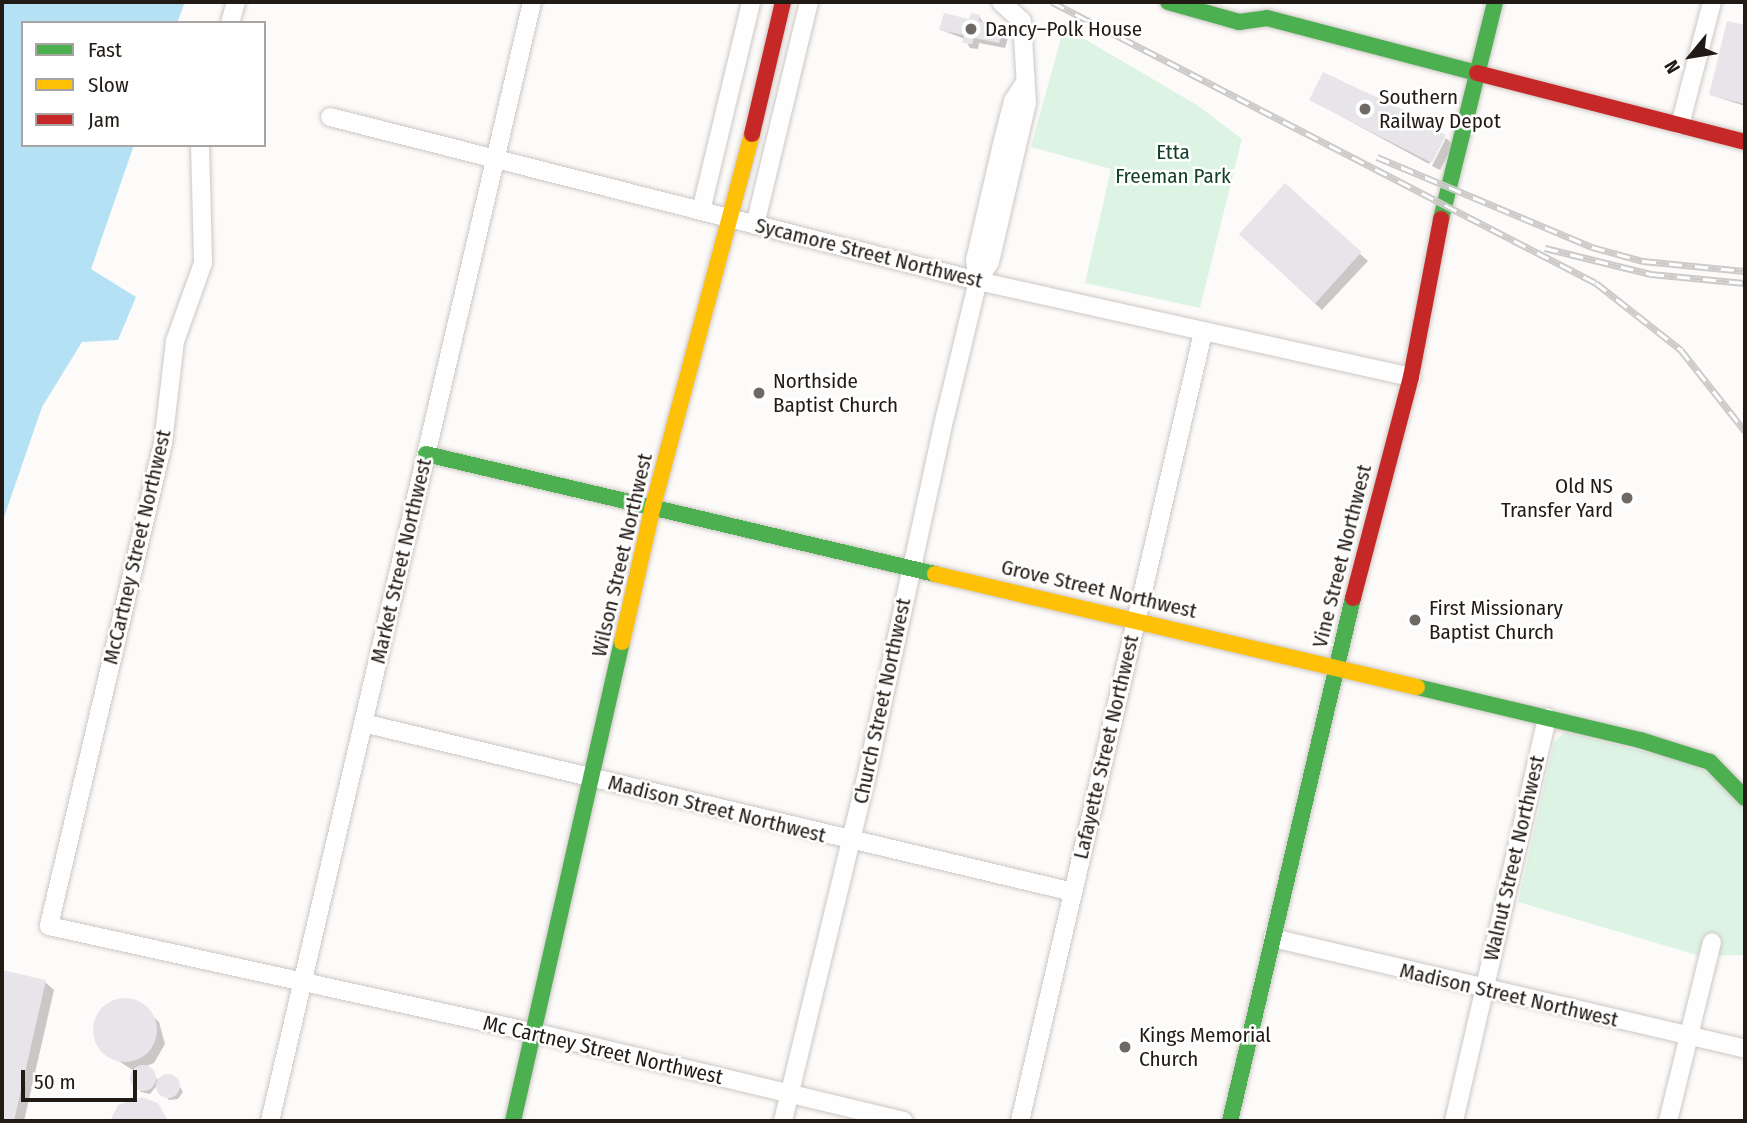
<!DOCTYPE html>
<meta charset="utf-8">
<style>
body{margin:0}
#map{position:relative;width:1747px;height:1123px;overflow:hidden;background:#fdfbf9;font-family:"Fira Sans Condensed",sans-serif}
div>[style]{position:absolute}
.green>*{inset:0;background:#ddf4e5}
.water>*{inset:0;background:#b5e1f5}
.shadow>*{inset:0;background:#0003}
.building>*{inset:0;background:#e7e5e9;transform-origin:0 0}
.round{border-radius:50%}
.roads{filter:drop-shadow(0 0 2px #ccc7c4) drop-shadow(0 0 2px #ccc7c4)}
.street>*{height:18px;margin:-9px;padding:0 9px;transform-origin:9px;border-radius:9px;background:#fffefe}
.fast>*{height:16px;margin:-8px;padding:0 8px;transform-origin:8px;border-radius:8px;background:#4caf50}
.slow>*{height:16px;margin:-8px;padding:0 8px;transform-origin:8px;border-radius:8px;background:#ffc107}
.jam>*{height:16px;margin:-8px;padding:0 8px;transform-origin:8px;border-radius:8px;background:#c62828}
.rail>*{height:7px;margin-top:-3.5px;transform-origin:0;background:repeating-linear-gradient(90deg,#fff 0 13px,#cdcbca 0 26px);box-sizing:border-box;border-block:2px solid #cdcbca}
.dots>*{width:19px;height:19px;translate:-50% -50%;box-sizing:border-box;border:4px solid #fff;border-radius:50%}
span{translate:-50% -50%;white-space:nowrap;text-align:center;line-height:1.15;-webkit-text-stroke:5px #fff;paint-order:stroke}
.poi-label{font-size:21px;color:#221b15}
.left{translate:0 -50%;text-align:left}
.right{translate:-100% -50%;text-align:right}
.park-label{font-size:21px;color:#13402a}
.street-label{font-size:21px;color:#221b15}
.frame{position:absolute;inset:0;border:4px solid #221b15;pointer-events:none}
.legend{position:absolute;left:21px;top:21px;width:245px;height:126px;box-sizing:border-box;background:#fff;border:2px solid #a7a4a1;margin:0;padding:9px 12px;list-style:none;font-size:21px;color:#221b15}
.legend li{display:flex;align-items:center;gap:14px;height:35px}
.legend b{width:35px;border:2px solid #a7a4a1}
.north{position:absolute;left:1656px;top:21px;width:70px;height:70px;-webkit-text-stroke:5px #fff;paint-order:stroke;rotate:240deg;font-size:19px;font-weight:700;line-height:28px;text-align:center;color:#221b15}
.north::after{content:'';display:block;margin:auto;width:24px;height:32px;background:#221b15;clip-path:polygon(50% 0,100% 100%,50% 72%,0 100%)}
.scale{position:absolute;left:21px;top:1070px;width:116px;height:32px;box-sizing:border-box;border:4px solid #221b15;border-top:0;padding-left:9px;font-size:21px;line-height:24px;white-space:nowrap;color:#221b15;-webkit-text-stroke:5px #fff;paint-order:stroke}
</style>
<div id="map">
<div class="green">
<i style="clip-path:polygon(1064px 27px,1197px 105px,1242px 139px,1200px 308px,1085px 283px,1111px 169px,1031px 147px)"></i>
<i style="clip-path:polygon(1565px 732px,1687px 762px,1723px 781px,1745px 812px,1745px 955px,1700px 956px,1518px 902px,1554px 742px)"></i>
</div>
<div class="water">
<i style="clip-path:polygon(2px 2px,185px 2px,177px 23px,23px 23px,23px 145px,134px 145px,91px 269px,136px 297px,118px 340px,82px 342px,42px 407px,2px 523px)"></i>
</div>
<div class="shadow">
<i style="clip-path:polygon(979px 16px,985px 25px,1009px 35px,1005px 48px,979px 43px,978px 49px,970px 48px,965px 39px,941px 30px)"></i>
<i style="clip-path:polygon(1729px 23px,1745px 27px,1745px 106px,1711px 95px)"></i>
<i style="clip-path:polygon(1311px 100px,1420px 119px,1445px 137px,1429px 164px)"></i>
<i style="clip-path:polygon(1446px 138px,1453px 145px,1440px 170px,1432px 166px)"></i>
<i style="clip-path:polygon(1249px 242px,1359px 253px,1368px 261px,1322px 310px)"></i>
<i style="clip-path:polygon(2px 971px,45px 982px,54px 990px,24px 1121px,2px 1121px)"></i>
<i style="clip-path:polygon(124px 1000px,139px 1003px,159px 1022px,165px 1044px,154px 1063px,141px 1068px,149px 1069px,160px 1083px,167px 1076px,175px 1079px,183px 1092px,178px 1099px,169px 1100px,158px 1084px,150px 1094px,141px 1092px,132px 1080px,134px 1071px,102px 1050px,95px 1025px,102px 1010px)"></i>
</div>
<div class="building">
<i style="clip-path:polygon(944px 13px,969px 19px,971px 13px,980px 15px,979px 21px,1003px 28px,999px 43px,974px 38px,972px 44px,962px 43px,964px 35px,939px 30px)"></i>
<i style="clip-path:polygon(1727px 21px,1745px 25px,1745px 104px,1709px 95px)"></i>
<i style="clip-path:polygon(1323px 72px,1421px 118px,1419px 122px,1446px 135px,1432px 163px,1309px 100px)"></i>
<i style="left:1285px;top:183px;width:103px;height:69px;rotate:42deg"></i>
<i style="clip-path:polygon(2px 970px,46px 980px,14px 1121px,2px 1121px)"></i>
<i class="round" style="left:93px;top:998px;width:64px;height:64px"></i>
<i class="round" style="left:130px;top:1065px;width:26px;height:26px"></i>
<i class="round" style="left:156px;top:1074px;width:24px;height:24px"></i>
<i style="clip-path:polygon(142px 1097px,158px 1103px,168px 1121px,110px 1121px,118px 1105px)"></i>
</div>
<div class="roads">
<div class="street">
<i style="left:230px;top:23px;width:22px;rotate:-74deg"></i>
<i style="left:330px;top:117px;width:668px;rotate:14.2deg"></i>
<i style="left:978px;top:281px;width:444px;rotate:12.5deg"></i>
<i style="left:1680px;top:125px;width:127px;rotate:-75.4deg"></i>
<i style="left:200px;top:145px;width:118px;rotate:88.5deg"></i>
<i style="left:203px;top:263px;width:83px;rotate:109.7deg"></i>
<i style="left:175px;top:341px;width:103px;rotate:96.7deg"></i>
<i style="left:163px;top:443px;width:496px;rotate:103.3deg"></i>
<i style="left:49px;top:926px;width:495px;rotate:12.4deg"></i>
<i style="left:533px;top:1032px;width:381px;rotate:13.5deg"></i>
<i style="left:701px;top:211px;width:215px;rotate:-76.5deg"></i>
<i style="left:755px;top:225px;width:229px;rotate:-76.4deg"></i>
<i style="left:978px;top:281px;width:21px;rotate:-98deg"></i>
<i style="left:975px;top:260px;width:115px;rotate:-76.9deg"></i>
<i style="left:1001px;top:148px;width:49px;rotate:-75.7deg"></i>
<i style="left:1013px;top:101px;width:20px;rotate:-57deg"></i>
<i style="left:363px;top:723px;width:730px;rotate:13.39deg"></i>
<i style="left:1273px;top:938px;width:485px;rotate:13.2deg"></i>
<i style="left:270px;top:1121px;width:1149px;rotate:-76.82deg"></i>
<i style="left:783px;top:1121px;width:348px;rotate:-76.4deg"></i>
<i style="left:865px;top:783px;width:375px;rotate:-77.7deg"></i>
<i style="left:945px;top:417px;width:140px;rotate:-76.4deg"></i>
<i style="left:978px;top:281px;width:22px;rotate:-58deg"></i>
<i style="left:990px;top:262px;width:163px;rotate:-76.9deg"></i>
<i style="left:1027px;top:103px;width:82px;rotate:-93.5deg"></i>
<i style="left:1022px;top:21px;width:28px;rotate:-138deg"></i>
<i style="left:1020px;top:1121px;width:809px;rotate:-76.93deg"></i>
<i style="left:1454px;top:1121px;width:414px;rotate:-77deg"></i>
<i style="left:1668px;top:1121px;width:184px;rotate:-76.2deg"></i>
</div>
<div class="fast">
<i style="left:1168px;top:2px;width:74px;rotate:15.7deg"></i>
<i style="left:1239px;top:22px;width:28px;rotate:-8deg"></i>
<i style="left:1267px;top:18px;width:217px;rotate:14.7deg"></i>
<i style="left:1441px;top:219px;width:224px;rotate:-76deg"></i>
<i style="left:426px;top:454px;width:523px;rotate:13.27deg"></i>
<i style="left:1417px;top:687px;width:229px;rotate:13.4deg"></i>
<i style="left:1640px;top:740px;width:73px;rotate:17.4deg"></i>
<i style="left:1710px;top:762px;width:50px;rotate:45.8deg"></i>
<i style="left:513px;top:1121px;width:491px;rotate:-77.2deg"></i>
<i style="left:1230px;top:1121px;width:537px;rotate:-76.77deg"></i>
</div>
<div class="slow">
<i style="left:935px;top:574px;width:495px;rotate:13.2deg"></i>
<i style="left:622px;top:642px;width:139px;rotate:-77.2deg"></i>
<i style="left:653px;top:506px;width:385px;rotate:-75.1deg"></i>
</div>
<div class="jam">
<i style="left:1477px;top:73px;width:277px;rotate:14.4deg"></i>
<i style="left:752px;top:134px;width:136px;rotate:-76.8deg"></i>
<i style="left:1353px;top:598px;width:228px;rotate:-75.3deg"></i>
<i style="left:1411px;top:377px;width:161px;rotate:-79.2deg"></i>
</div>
</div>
<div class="rail">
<i style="left:1052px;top:2px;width:612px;rotate:27.32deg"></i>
<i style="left:1596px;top:283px;width:108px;rotate:38.2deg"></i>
<i style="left:1681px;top:350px;width:103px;rotate:51.7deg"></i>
<i style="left:1377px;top:157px;width:233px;rotate:22.7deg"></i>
<i style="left:1592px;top:247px;width:53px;rotate:15.4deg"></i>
<i style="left:1643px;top:261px;width:102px;rotate:5.6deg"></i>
<i style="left:1545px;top:248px;width:109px;rotate:13.8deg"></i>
<i style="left:1651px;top:274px;width:94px;rotate:5.5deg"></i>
</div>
<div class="dots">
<i style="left:971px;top:29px;background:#6f6965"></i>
<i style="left:1365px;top:109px;background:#6f6965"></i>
<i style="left:759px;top:393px;background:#6f6965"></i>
<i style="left:1627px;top:498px;background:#6f6965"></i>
<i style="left:1415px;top:620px;background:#6f6965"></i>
<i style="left:1125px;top:1047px;background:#6f6965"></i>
</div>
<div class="poi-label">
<span class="left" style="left:985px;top:29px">Dancy–Polk House</span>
<span class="left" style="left:1379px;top:109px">Southern<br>Railway Depot</span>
<span class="left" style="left:773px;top:393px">Northside<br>Baptist Church</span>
<span class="right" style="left:1613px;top:498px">Old NS<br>Transfer Yard</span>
<span class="left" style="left:1429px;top:620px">First Missionary<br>Baptist Church</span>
<span class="left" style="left:1139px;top:1047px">Kings Memorial<br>Church</span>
</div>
<div class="park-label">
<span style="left:1173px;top:164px">Etta<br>Freeman Park</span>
</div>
<div class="street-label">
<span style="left:869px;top:253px;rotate:14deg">Sycamore Street Northwest</span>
<span style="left:137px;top:547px;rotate:-77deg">McCartney Street Northwest</span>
<span style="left:622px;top:555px;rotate:-77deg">Wilson Street Northwest</span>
<span style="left:1342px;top:556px;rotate:-76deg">Vine Street Northwest</span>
<span style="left:401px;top:561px;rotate:-77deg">Market Street Northwest</span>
<span style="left:1099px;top:589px;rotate:13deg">Grove Street Northwest</span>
<span style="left:882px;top:701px;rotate:-78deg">Church Street Northwest</span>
<span style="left:1106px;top:747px;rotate:-77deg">Lafayette Street Northwest</span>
<span style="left:717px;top:809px;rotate:14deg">Madison Street Northwest</span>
<span style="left:1514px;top:858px;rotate:-77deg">Walnut Street Northwest</span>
<span style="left:1509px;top:995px;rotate:13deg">Madison Street Northwest</span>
<span style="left:603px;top:1050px;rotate:13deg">Mc Cartney Street Northwest</span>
</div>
<div class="frame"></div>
<ul class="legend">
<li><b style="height:9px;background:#4caf50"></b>Fast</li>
<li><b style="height:9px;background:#ffc107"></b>Slow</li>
<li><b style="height:9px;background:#c62828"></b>Jam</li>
</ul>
<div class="north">N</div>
<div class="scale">50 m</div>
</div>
